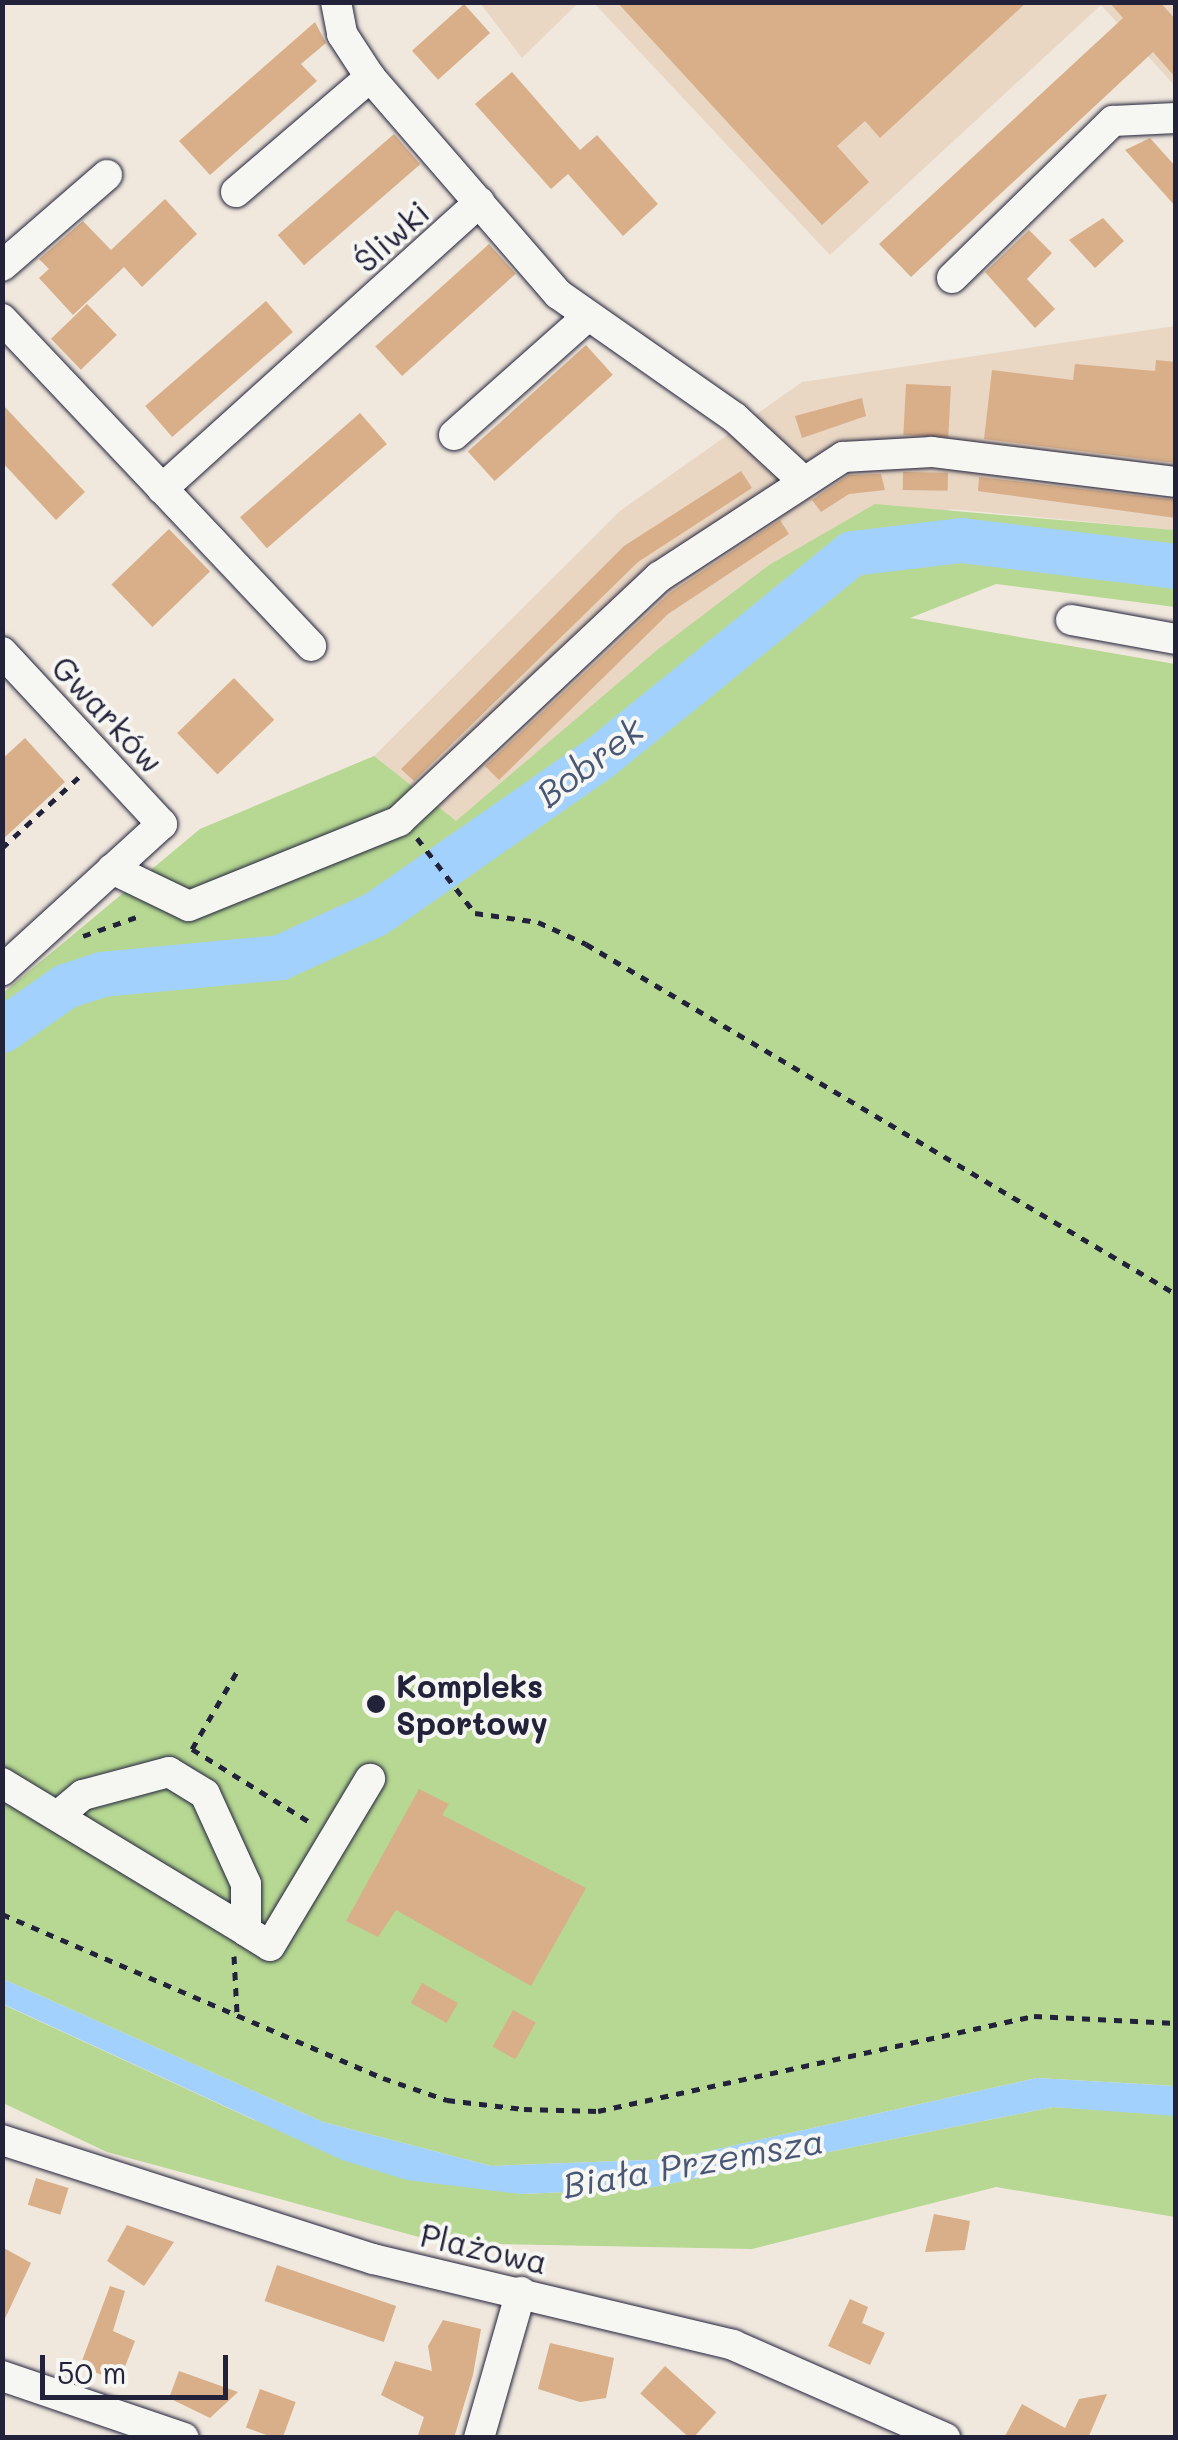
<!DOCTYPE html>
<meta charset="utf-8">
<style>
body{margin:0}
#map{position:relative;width:1178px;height:2440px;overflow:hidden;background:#f0e8dd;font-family:Mali,sans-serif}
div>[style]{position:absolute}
.built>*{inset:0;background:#e9d7c4}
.green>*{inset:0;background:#b6d892}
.water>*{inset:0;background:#a2d1fe}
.river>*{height:45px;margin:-22.5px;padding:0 22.5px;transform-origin:22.5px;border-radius:22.5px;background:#a2d1fe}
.building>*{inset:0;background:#d8af89;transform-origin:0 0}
.path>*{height:5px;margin-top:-2.5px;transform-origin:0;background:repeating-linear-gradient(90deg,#22223b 0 8px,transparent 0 16px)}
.roads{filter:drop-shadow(0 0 2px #22223b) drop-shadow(0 0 2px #22223b)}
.minor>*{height:30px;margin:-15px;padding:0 15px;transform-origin:15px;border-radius:15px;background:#f6f6f2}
.dots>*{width:28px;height:28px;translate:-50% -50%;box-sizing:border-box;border:5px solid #f6f6f2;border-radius:50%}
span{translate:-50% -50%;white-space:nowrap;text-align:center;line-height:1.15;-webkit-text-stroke:8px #f6f6f2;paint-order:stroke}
.street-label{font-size:32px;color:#22223b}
.poi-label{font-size:32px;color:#22223b;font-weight:700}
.left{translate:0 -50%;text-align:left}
.water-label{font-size:35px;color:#485776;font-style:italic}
.frame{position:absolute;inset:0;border:5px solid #22223b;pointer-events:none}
.scale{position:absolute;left:40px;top:2355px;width:188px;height:45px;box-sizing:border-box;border:5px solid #22223b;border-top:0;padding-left:12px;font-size:30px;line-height:35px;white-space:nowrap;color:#22223b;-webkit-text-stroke:8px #f6f6f2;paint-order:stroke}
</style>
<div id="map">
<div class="built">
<i style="clip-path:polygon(480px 3px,578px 3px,522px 58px)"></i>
<i style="clip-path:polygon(594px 3px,1175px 3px,1175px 86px,1101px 5px,830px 255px)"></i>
<i style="clip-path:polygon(1175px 326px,1175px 530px,951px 509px,769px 565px,456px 822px,374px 756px,620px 511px,802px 382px)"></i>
</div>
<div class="green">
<i style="clip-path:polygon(875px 504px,1175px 530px,1175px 607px,996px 584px,910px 618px,1175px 664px,1175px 2086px,1037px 2078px,673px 2159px,491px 2166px,323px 2122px,3px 1979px,3px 993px,200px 829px,374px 756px,456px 821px,657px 650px,769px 565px)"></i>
<i style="clip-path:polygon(2px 2004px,254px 2120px,520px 2194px,643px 2189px,1053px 2107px,1166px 2114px,1175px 2116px,1175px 2217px,996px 2187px,752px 2249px,441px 2243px,107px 2152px,3px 2103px)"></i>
</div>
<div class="water">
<i style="clip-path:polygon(3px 1979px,323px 2122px,491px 2166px,673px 2159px,1037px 2078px,1175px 2086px,1175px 2116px,1053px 2107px,643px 2189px,520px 2194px,407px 2180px,342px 2160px,3px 2004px)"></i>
</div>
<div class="river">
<i style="left:2px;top:1030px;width:77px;rotate:-34.9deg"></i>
<i style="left:65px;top:986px;width:38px;rotate:-18deg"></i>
<i style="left:101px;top:974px;width:180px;rotate:-5.4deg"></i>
<i style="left:280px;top:957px;width:104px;rotate:-24.4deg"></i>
<i style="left:375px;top:914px;width:274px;rotate:-34.9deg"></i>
<i style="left:600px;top:757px;width:324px;rotate:-39deg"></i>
<i style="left:852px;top:553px;width:110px;rotate:-6.8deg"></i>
<i style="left:961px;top:540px;width:217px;rotate:6.9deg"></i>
</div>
<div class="building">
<i style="clip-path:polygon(617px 2px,1027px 2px,880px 138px,865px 121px,837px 146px,869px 182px,822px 225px)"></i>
<i style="clip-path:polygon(1109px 2px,1160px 2px,1176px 20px,1176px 78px,1153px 52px,911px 277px,879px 244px,1123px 18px)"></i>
<i style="left:464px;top:4px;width:39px;height:70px;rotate:48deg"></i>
<i style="clip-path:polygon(315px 22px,326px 43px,301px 64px,317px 81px,210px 175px,179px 141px)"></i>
<i style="clip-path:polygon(512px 72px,580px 150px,597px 135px,658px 204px,623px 236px,568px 174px,551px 189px,475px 104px)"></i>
<i style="left:394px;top:134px;width:40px;height:154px;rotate:49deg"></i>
<i style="clip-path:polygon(1150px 138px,1176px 167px,1176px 207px,1125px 150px)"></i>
<i style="clip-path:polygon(165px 199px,197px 234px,142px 287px,124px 267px,73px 315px,39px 278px,49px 269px,39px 259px,83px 221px,111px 250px)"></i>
<i style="clip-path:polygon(1103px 218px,1124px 241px,1095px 268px,1069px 240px)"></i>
<i style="clip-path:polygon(1029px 230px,1052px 253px,1027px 279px,1055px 309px,1035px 328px,985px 272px)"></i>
<i style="left:489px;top:244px;width:40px;height:153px;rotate:48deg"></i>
<i style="left:266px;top:301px;width:41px;height:160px;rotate:49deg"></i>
<i style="left:87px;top:304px;width:43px;height:50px;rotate:46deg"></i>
<i style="left:586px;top:345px;width:40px;height:159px;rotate:48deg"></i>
<i style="clip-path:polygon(1156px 360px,1176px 362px,1176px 463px,984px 439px,992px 370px,1073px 380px,1075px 364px,1155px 371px)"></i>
<i style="left:906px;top:384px;width:45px;height:51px;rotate:3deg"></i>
<i style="clip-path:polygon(862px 398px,866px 416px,802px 438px,795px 416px)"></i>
<i style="clip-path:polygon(2px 404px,85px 492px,56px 520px,2px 462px)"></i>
<i style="left:360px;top:413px;width:41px;height:159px;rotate:49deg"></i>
<i style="clip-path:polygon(741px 471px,752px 488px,638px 562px,414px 781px,401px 769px,624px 546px)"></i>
<i style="left:903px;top:472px;width:45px;height:18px;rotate:1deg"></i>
<i style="clip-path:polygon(881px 474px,885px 490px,849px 494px,821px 512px,812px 500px,849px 475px)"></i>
<i style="clip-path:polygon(979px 477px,1176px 500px,1176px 518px,978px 491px)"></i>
<i style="clip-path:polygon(780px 520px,789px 534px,668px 614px,499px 780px,485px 766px,671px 592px)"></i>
<i style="left:169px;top:529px;width:59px;height:80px;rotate:46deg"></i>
<i style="left:234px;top:678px;width:58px;height:79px;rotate:46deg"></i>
<i style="clip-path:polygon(25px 738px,65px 782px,2px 840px,2px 759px)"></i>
<i style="clip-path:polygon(419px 1789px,449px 1804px,442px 1815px,586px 1888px,531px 1986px,396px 1910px,378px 1937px,346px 1921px)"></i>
<i style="left:422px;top:1983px;width:41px;height:23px;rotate:29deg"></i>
<i style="left:513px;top:2010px;width:26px;height:42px;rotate:29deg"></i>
<i style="left:36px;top:2178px;width:34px;height:28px;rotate:17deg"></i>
<i style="clip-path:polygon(934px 2214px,970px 2221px,965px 2250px,925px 2252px)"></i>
<i style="clip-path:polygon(127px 2225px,174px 2242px,144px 2286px,107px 2261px)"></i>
<i style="clip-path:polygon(2px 2247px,31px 2263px,2px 2325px)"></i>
<i style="left:277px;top:2265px;width:126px;height:38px;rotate:19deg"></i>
<i style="clip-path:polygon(110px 2286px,125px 2291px,113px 2331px,135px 2341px,119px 2382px,80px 2366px)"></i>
<i style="clip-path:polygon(850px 2299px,868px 2307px,862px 2323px,885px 2333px,870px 2365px,828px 2346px)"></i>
<i style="clip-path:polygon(443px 2320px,481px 2329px,473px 2375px,454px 2438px,417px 2438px,424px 2417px,381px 2395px,395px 2361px,432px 2371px,428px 2346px)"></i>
<i style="clip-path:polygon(550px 2343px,614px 2358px,606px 2398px,580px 2402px,538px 2389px)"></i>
<i style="left:665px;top:2366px;width:69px;height:37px;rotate:42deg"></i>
<i style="clip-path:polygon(179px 2371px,238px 2392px,210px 2418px,169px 2398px)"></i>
<i style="left:260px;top:2389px;width:38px;height:41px;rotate:20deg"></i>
<i style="clip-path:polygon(1107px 2394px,1088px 2438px,1004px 2438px,1022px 2404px,1065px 2428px,1079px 2399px)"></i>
</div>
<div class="path">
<i style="left:417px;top:838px;width:95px;rotate:52.3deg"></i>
<i style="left:475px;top:913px;width:64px;rotate:8.1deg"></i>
<i style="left:538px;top:922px;width:53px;rotate:24.6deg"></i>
<i style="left:586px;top:944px;width:686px;rotate:30.68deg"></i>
<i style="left:2px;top:848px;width:108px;rotate:-42.7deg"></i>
<i style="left:83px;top:936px;width:63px;rotate:-19.6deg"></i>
<i style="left:192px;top:1749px;width:142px;rotate:31.8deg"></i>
<i style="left:192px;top:1749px;width:94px;rotate:-59.9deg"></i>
<i style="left:2px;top:1914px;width:415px;rotate:23.3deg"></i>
<i style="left:383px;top:2078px;width:68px;rotate:19deg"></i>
<i style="left:447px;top:2100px;width:78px;rotate:6.7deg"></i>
<i style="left:524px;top:2109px;width:74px;rotate:1.5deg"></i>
<i style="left:598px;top:2111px;width:446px;rotate:-12.3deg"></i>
<i style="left:1034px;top:2016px;width:142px;rotate:2.8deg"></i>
<i style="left:234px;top:1956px;width:57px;rotate:87deg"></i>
</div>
<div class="roads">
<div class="minor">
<i style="left:336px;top:2px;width:33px;rotate:79deg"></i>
<i style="left:342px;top:34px;width:51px;rotate:56.9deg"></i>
<i style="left:370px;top:77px;width:287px;rotate:49.1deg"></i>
<i style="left:558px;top:294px;width:216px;rotate:35deg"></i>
<i style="left:735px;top:418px;width:90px;rotate:42.7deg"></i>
<i style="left:236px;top:192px;width:177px;rotate:-40.6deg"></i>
<i style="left:2px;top:266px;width:139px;rotate:-40.9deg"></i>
<i style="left:952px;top:278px;width:225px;rotate:-44.3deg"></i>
<i style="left:1113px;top:121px;width:63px;rotate:-2.7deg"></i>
<i style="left:2px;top:319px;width:450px;rotate:46.6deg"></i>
<i style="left:454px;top:435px;width:176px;rotate:-41.6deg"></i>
<i style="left:162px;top:489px;width:428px;rotate:-42.1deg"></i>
<i style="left:1071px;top:620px;width:107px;rotate:10.3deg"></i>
<i style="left:2px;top:652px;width:235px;rotate:47.1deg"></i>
<i style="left:162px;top:824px;width:217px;rotate:137.6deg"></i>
<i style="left:112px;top:869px;width:85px;rotate:25.7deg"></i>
<i style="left:189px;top:906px;width:227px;rotate:-22deg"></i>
<i style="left:399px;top:821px;width:357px;rotate:-43.2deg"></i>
<i style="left:659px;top:577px;width:220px;rotate:-33.1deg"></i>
<i style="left:843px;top:457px;width:89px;rotate:-3.2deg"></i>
<i style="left:932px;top:452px;width:246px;rotate:7deg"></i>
<i style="left:2px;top:1783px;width:285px;rotate:31.2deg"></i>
<i style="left:60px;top:1814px;width:30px;rotate:-40deg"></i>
<i style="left:83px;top:1795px;width:89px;rotate:-15deg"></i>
<i style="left:169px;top:1772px;width:42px;rotate:31.4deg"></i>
<i style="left:205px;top:1794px;width:99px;rotate:65.5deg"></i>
<i style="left:246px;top:1884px;width:47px;rotate:90deg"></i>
<i style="left:246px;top:1931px;width:28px;rotate:32deg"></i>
<i style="left:270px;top:1946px;width:195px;rotate:-59.1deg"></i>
<i style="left:2px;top:2140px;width:390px;rotate:17.8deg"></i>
<i style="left:373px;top:2259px;width:370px;rotate:13.4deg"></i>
<i style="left:733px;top:2345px;width:232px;rotate:23.7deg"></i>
<i style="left:2px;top:2376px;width:192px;rotate:18.8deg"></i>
<i style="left:479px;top:2438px;width:152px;rotate:-74deg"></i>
</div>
</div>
<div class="dots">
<i style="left:376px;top:1704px;background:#22223b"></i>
</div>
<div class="street-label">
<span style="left:391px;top:236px;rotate:-42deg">Śliwki</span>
<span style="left:108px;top:714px;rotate:47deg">Gwarków</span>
<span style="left:484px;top:2248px;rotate:13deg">Plażowa</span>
</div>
<div class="poi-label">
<span class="left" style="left:396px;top:1704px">Kompleks<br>Sportowy</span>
</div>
<div class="water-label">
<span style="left:589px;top:761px;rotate:-37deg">Bobrek</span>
<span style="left:693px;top:2162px;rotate:-10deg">Biała Przemsza</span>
</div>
<div class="frame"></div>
<div class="scale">50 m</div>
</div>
